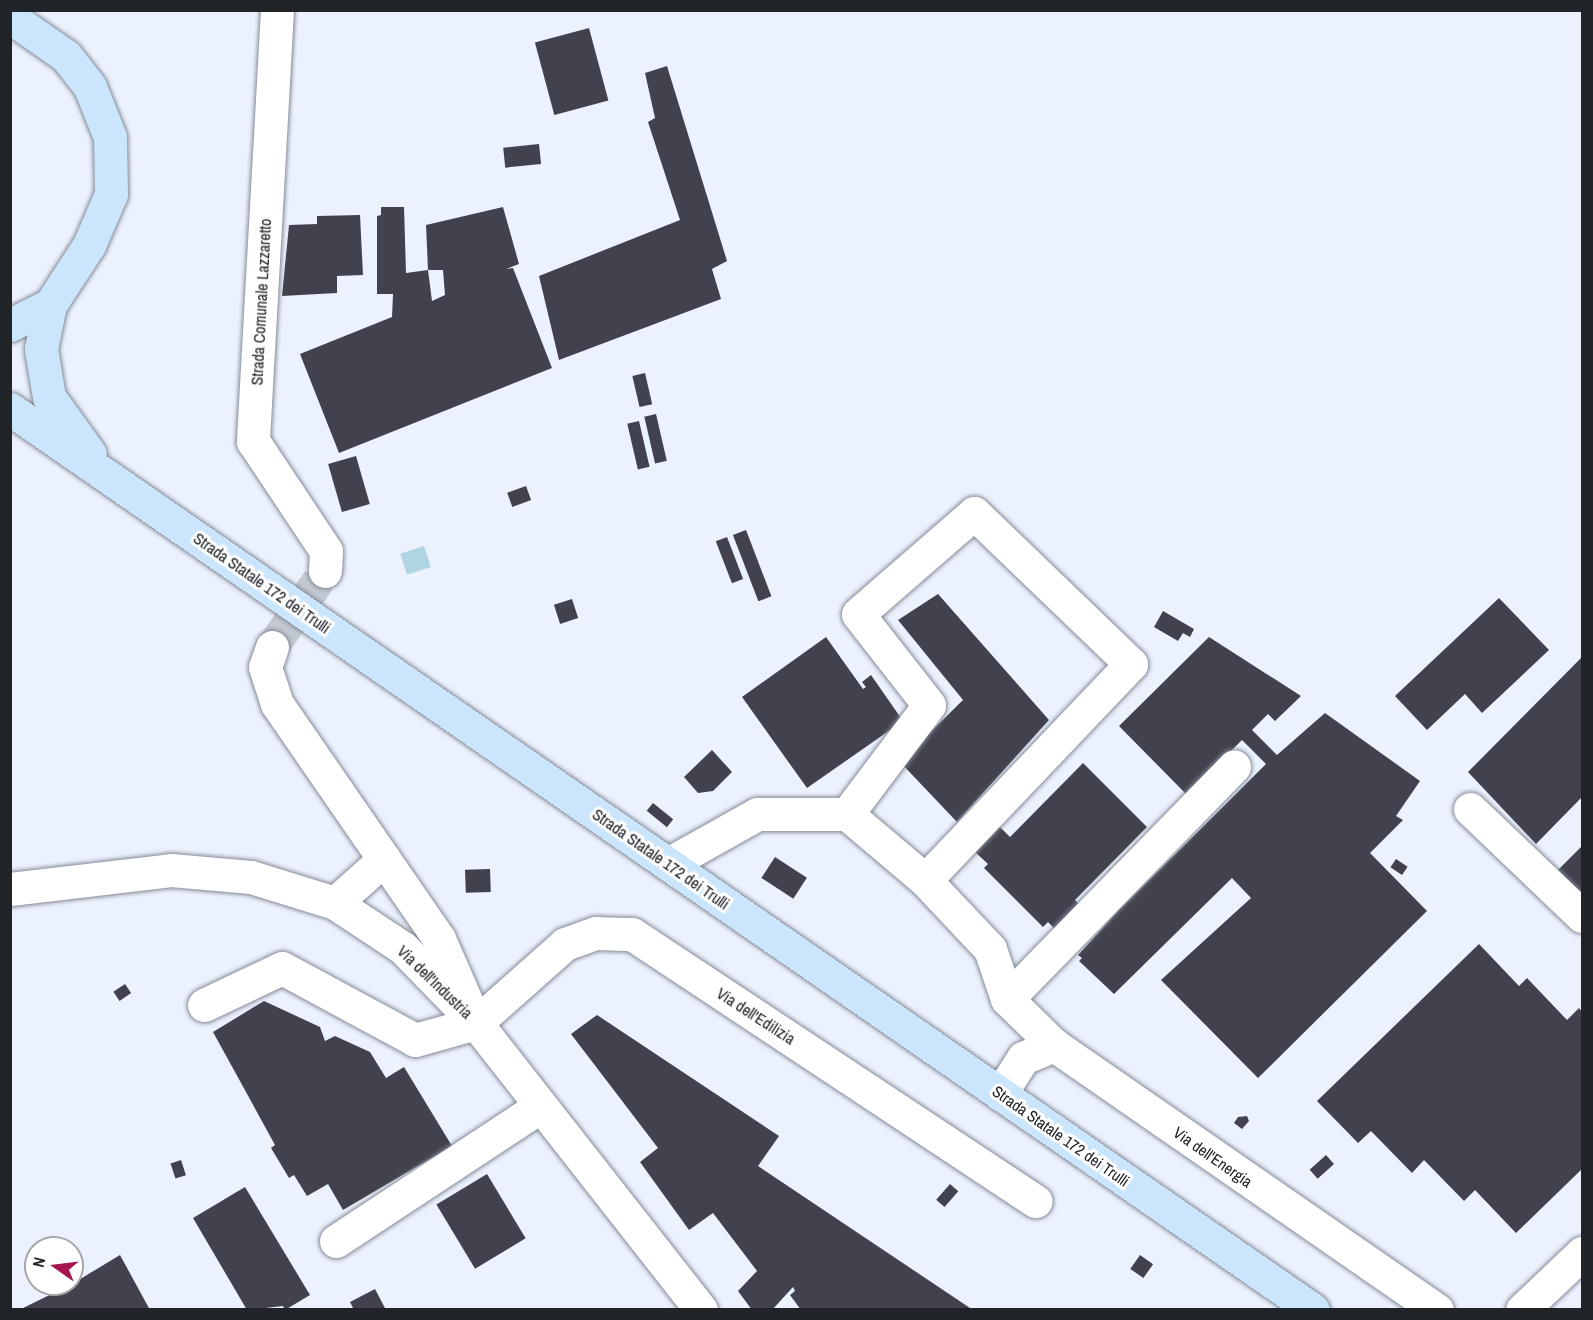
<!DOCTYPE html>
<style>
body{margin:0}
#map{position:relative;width:1593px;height:1320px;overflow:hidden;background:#ecf2fd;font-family:"Archivo Narrow",sans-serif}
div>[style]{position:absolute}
.water>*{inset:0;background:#b0d5e2;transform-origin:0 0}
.building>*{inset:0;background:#41424e;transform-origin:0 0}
.minor-tunnel>*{height:33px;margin-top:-16.5px;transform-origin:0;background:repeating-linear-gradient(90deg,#c3c9d2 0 33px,transparent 0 49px)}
.roads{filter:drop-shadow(0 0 2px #848b97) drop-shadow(0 0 2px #848b97)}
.minor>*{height:33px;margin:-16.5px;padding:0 16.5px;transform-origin:16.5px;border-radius:16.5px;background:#fff}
.major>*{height:33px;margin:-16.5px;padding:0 16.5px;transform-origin:16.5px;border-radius:16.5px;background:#cbe6fc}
span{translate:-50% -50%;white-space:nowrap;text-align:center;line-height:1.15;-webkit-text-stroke:6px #fff;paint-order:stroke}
.street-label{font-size:16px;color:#202327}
.frame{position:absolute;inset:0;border:12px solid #202327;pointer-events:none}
.north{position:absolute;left:24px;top:1236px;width:60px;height:60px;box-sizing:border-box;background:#fff;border:2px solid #a6a7a9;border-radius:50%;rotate:284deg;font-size:16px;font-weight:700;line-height:24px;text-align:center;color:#202327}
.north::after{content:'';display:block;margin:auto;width:21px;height:27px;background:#a71551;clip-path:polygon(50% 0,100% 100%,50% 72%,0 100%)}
</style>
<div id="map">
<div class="water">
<i style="left:424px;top:546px;width:22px;height:25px;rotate:72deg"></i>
</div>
<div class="building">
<i style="left:589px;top:28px;width:75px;height:56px;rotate:75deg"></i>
<i style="clip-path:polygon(667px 66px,727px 261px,712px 269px,721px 299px,559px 360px,539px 276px,680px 220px,648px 122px,655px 118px,645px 73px)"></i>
<i style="left:539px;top:144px;width:20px;height:36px;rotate:84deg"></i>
<i style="clip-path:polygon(evenodd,381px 207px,404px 207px,406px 273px,428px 270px,426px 225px,503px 207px,519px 264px,506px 269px,513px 268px,552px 368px,339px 453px,300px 354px,392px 317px,393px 294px,377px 294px,377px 216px,381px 215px,381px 207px,428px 270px,443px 270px,445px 295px,432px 301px,428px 270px)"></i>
<i style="clip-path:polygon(360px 215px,363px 275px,337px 276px,337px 293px,282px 296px,289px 225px,317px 224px,317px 216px)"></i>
<i style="left:645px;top:373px;width:32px;height:13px;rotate:77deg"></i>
<i style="left:656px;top:414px;width:48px;height:12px;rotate:77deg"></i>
<i style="left:639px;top:421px;width:47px;height:12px;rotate:77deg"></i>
<i style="left:356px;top:456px;width:50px;height:29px;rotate:74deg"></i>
<i style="left:526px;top:486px;width:15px;height:20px;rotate:70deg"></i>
<i style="left:746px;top:530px;width:71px;height:14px;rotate:69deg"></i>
<i style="left:727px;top:537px;width:45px;height:12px;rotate:69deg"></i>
<i style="clip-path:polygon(938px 594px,1049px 720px,957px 822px,900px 762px,963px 700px,898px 620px)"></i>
<i style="clip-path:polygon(1499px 598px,1549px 650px,1482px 713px,1465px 694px,1427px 730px,1395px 696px)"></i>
<i style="left:572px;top:599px;width:20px;height:19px;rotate:72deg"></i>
<i style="clip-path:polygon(1163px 611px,1194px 629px,1190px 637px,1183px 633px,1178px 641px,1154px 627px)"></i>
<i style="clip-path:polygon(826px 637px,863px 689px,866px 687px,862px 682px,871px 675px,903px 721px,807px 788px,742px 697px)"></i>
<i style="clip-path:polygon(1209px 637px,1301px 696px,1275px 721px,1268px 714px,1252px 730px,1277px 755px,1325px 713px,1420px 781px,1396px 816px,1403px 820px,1370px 853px,1427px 911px,1258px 1078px,1161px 980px,1251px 898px,1232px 878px,1114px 994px,1079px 961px,1082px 958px,1078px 955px,1119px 910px,1266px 764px,1242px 740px,1187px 795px,1119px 726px)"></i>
<i style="clip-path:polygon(1582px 657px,1582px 797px,1536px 844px,1468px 772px)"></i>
<i style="clip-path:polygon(712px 750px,732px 772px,713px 791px,698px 793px,684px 777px)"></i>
<i style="clip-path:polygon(1083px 763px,1147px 827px,1075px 900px,1085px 910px,1060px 934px,1048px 922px,1043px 927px,984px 868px,988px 864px,974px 851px,999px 826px,1010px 837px)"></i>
<i style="left:653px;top:803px;width:26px;height:10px;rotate:39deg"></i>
<i style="clip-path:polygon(1582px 846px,1582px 894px,1558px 870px)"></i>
<i style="left:775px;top:857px;width:38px;height:25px;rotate:33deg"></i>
<i style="left:1396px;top:859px;width:14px;height:10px;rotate:34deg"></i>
<i style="left:490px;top:869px;width:23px;height:25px;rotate:88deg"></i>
<i style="clip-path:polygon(1479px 944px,1519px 986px,1527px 978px,1567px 1020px,1579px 1008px,1582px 1012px,1582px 1169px,1516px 1233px,1475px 1190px,1464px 1201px,1424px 1160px,1412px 1173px,1371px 1131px,1358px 1143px,1317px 1101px)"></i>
<i style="left:125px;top:984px;width:11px;height:14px;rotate:56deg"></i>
<i style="clip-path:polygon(264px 1001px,320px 1027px,325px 1041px,335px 1036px,370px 1052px,386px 1078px,404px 1067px,452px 1146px,343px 1210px,328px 1184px,307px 1196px,294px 1175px,289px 1178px,271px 1148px,275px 1145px,213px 1032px)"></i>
<i style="clip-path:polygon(597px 1015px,779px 1136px,758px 1166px,973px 1310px,801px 1310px,790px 1295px,795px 1291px,793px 1287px,772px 1310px,752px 1310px,738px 1291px,757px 1271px,713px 1213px,689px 1230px,640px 1162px,658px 1148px,571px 1034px)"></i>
<i style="clip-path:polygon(1247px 1116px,1249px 1121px,1242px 1129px,1234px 1123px,1238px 1117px)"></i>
<i style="left:1326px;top:1155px;width:12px;height:22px;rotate:48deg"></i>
<i style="left:181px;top:1160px;width:16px;height:11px;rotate:72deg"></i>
<i style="left:487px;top:1174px;width:75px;height:59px;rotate:59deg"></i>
<i style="left:950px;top:1184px;width:11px;height:21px;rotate:41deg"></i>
<i style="clip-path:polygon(245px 1187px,310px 1295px,285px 1310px,283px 1306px,247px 1310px,193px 1218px)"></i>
<i style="clip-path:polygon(120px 1255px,150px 1310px,19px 1310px,72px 1284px)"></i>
<i style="left:1140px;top:1255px;width:16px;height:17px;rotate:35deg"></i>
<i style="clip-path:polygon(375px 1289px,386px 1310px,354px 1310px,350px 1302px)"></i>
</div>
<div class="minor-tunnel">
<i style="left:272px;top:647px;width:93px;rotate:-55.1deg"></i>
</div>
<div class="roads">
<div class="minor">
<i style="left:277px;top:10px;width:432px;rotate:93.2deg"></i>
<i style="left:253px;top:441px;width:132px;rotate:56.4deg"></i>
<i style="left:326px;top:551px;width:20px;rotate:93deg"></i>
<i style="left:272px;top:647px;width:21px;rotate:109deg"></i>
<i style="left:265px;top:667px;width:39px;rotate:72deg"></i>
<i style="left:277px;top:704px;width:285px;rotate:55.4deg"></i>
<i style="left:439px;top:939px;width:72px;rotate:66.3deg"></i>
<i style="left:1470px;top:809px;width:155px;rotate:43.7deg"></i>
<i style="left:847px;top:814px;width:136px;rotate:-53deg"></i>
<i style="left:929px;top:705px;width:115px;rotate:-128deg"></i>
<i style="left:858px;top:614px;width:154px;rotate:-41deg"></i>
<i style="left:974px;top:513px;width:218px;rotate:43.9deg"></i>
<i style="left:1131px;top:664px;width:298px;rotate:133.6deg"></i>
<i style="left:668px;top:864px;width:102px;rotate:-29.3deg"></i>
<i style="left:757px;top:814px;width:90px"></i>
<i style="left:847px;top:814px;width:102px;rotate:40.2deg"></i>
<i style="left:925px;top:880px;width:95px;rotate:46.7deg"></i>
<i style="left:990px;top:949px;width:53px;rotate:71.2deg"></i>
<i style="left:1007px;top:999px;width:66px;rotate:44.4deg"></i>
<i style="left:10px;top:889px;width:162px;rotate:-6.7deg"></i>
<i style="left:171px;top:870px;width:80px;rotate:5deg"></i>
<i style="left:251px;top:877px;width:88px;rotate:17.2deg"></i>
<i style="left:335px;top:903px;width:82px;rotate:33.5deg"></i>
<i style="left:403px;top:948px;width:105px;rotate:45.8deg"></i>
<i style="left:476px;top:1023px;width:365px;rotate:51.9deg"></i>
<i style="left:335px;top:903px;width:66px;rotate:-41.9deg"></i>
<i style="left:1007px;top:999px;width:325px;rotate:-45.7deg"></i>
<i style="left:204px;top:1005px;width:86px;rotate:-25.4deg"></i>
<i style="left:282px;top:968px;width:151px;rotate:28.4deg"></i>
<i style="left:415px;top:1040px;width:63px;rotate:-15.6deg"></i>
<i style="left:476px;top:1023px;width:119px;rotate:-41.6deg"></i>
<i style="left:565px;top:944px;width:33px;rotate:-20deg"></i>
<i style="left:596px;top:933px;width:36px;rotate:2deg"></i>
<i style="left:632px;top:934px;width:484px;rotate:33.5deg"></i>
<i style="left:1000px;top:1094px;width:43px;rotate:-57.4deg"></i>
<i style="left:1023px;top:1058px;width:34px;rotate:-23deg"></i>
<i style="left:1054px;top:1045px;width:466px;rotate:34.7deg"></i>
<i style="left:336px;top:1241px;width:245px;rotate:-33.4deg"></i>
<i style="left:1522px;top:1310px;width:83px;rotate:-43.5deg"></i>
</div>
<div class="major">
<i style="left:10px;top:17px;width:68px;rotate:34.9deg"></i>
<i style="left:66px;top:56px;width:39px;rotate:52deg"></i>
<i style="left:90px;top:87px;width:54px;rotate:68.2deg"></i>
<i style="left:110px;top:137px;width:57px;rotate:89deg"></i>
<i style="left:111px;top:194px;width:56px;rotate:113.3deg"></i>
<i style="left:89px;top:245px;width:72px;rotate:123deg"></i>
<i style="left:50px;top:305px;width:45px;rotate:101.6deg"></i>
<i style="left:41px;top:349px;width:49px;rotate:80.5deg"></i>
<i style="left:49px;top:397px;width:70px;rotate:54.3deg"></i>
<i style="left:10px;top:325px;width:45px;rotate:-26.6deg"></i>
<i style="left:10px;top:409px;width:1584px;rotate:34.66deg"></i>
</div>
</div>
<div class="street-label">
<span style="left:261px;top:302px;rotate:-87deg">Strada Comunale Lazzaretto</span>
<span style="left:262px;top:583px;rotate:35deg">Strada Statale 172 dei Trulli</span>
<span style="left:661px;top:859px;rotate:35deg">Strada Statale 172 dei Trulli</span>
<span style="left:435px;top:982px;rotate:44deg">Via dell'Industria</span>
<span style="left:756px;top:1016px;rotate:33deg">Via dell'Edilizia</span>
<span style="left:1061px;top:1136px;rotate:35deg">Strada Statale 172 dei Trulli</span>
<span style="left:1213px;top:1157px;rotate:35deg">Via dell'Energia</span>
</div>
<div class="frame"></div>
<div class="north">N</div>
</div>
